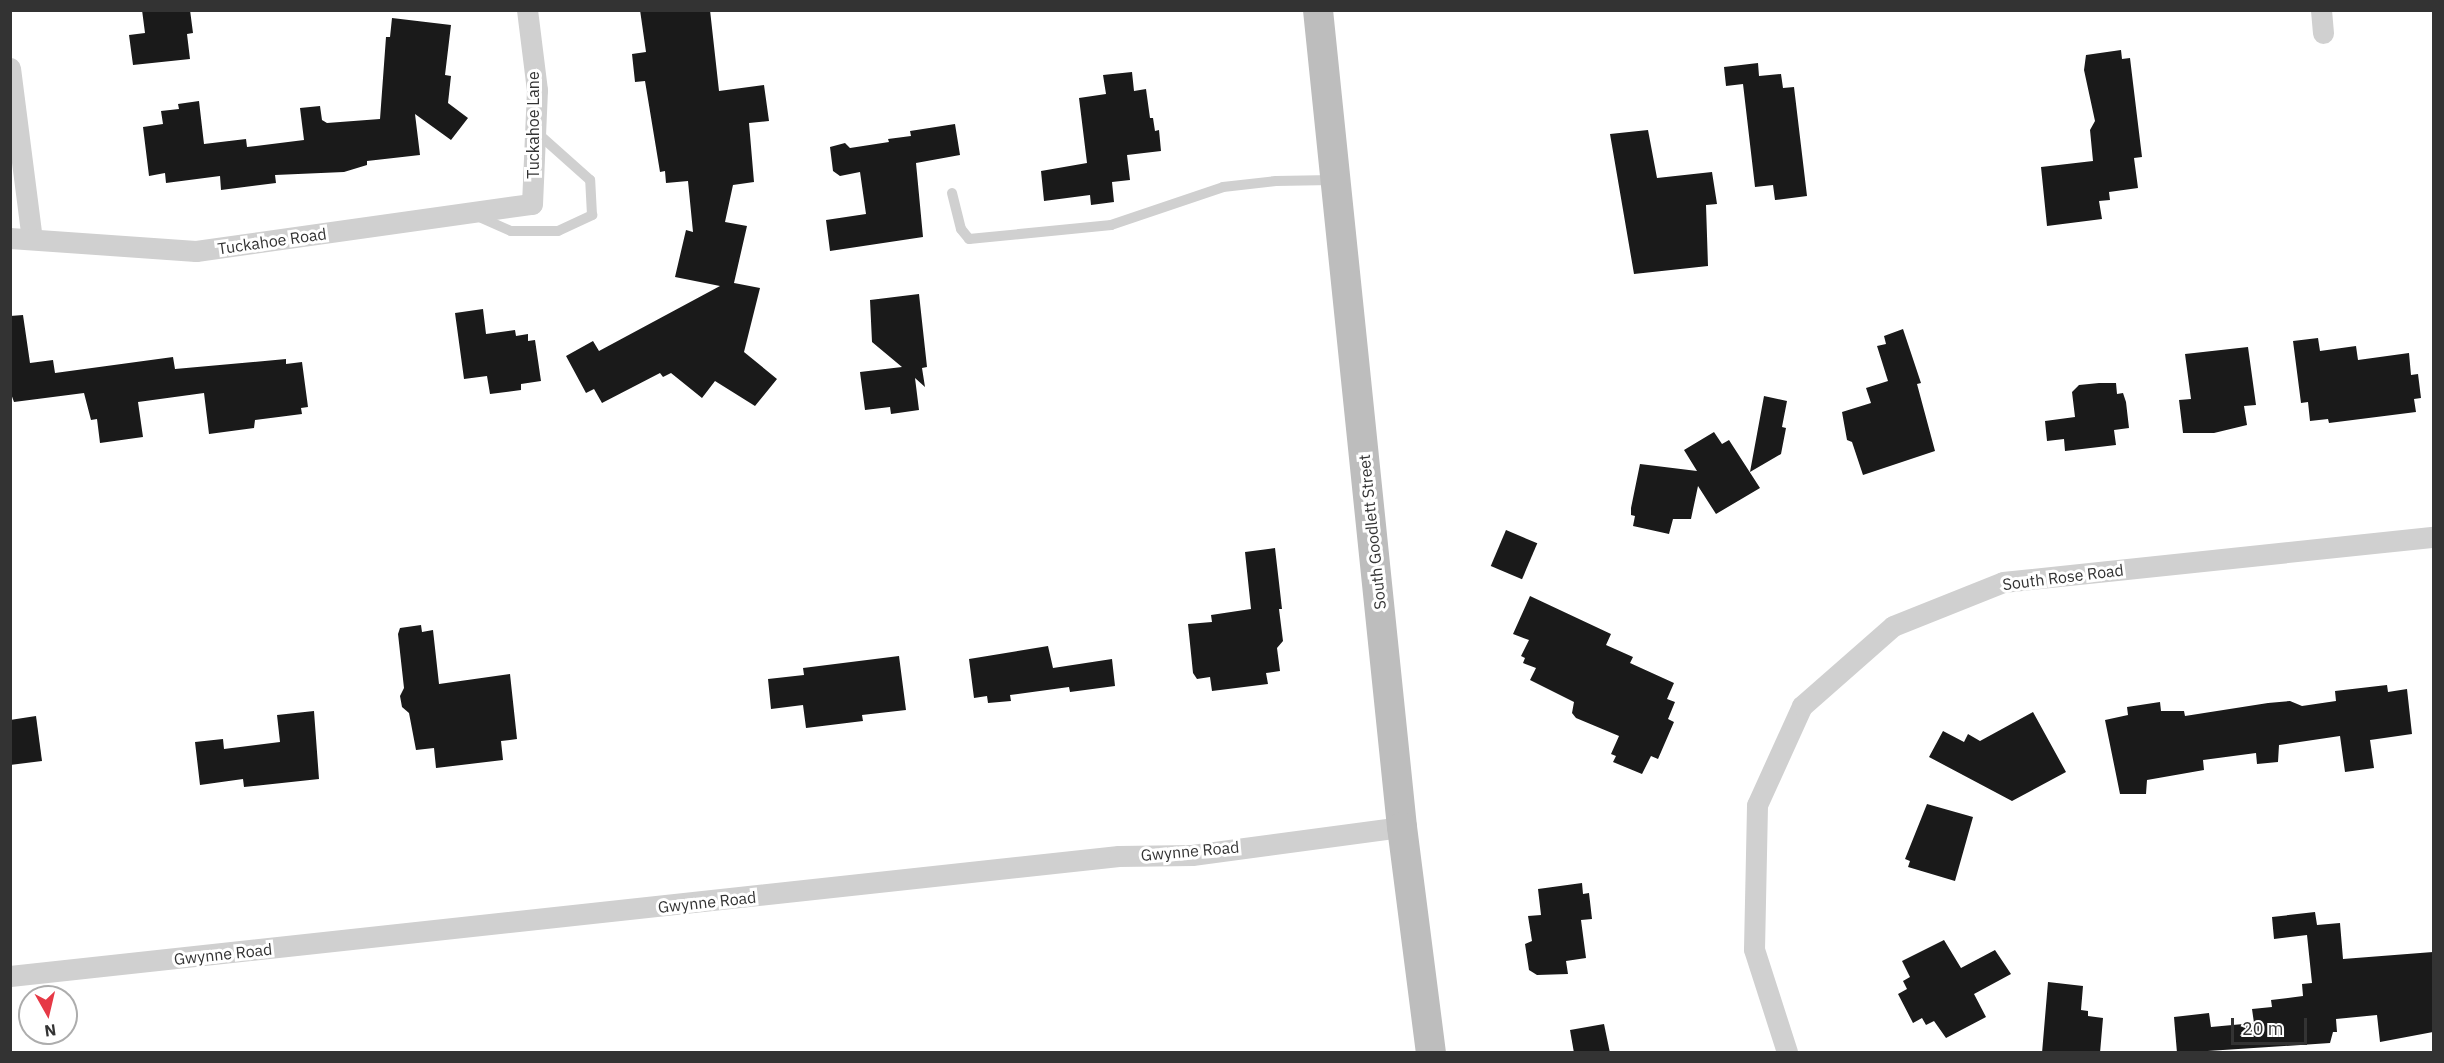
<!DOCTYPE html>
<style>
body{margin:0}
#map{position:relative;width:2444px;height:1063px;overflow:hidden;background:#fff;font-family:"IBM Plex Sans",sans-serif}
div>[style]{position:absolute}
.building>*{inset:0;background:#1a1a1a;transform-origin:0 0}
.lane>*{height:10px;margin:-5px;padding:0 5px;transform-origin:5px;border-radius:5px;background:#d0d0d0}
.street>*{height:21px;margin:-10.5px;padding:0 10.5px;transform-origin:10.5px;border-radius:10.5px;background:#d0d0d0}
.secondary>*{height:30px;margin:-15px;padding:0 15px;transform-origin:15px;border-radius:15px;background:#bdbdbd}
span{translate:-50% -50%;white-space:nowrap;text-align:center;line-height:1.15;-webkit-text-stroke:6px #fff;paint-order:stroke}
.street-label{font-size:16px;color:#333}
.frame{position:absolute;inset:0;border:12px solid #333;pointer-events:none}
.north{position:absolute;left:18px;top:985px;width:60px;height:60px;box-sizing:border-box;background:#fff;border:2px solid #adadad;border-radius:50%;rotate:172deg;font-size:16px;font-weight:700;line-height:24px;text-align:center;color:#333}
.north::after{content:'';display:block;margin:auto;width:21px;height:27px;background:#e63946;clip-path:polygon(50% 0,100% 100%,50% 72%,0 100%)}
.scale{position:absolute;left:2231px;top:1018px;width:76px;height:27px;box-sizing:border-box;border:3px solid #333;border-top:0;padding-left:8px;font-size:18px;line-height:21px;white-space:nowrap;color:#333;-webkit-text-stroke:4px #fff;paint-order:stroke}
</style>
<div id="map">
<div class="building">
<i style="clip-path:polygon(142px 10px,190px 10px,193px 33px,187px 34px,190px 59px,133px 65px,129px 35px,145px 33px)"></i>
<i style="clip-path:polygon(640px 10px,710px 10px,719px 91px,764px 85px,769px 121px,749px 123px,754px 182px,733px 185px,725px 222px,747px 226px,734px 283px,760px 288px,744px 352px,777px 379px,755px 406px,715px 381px,702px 398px,671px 373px,663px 377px,660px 373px,602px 403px,594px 389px,586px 393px,566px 356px,593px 341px,599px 351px,720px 286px,675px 277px,686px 230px,693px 232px,688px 181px,666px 183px,665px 171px,660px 172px,645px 81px,635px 82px,632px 54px,646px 52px)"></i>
<i style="clip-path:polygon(392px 18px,451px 25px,445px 75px,451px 76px,448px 103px,468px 118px,451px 140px,415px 114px,420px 155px,367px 161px,367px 165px,344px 172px,275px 175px,276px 183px,221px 190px,220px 176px,166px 183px,165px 173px,149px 176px,143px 127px,163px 124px,161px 111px,179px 109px,178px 104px,199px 101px,204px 144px,246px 139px,247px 147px,304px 140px,300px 108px,320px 106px,322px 120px,327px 123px,380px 119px,386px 37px,390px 37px)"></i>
<i style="clip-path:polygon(2121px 50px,2122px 59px,2130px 58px,2133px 83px,2142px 157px,2134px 158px,2138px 188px,2109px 192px,2110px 200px,2099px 201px,2102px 219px,2047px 226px,2041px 167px,2093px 161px,2090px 130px,2095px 121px,2084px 70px,2086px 55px)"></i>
<i style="clip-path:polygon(1758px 63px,1759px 76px,1781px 74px,1783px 88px,1794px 87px,1807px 196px,1775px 200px,1773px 185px,1755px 187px,1743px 84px,1726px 86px,1724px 67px)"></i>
<i style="clip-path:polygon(1132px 72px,1134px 91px,1146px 89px,1150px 118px,1153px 118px,1155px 131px,1159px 130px,1161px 151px,1127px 155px,1130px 180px,1112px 182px,1114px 202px,1091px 205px,1090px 195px,1044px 201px,1041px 171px,1087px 163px,1079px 98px,1106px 94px,1103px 75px)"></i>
<i style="clip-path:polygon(955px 124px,960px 155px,916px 163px,923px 237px,830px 251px,826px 220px,866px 214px,860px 172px,840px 176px,833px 171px,830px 147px,845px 143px,850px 148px,889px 142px,888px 139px,911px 136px,910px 131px)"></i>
<i style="clip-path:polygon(1648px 130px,1657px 178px,1712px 172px,1717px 204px,1706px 205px,1708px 266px,1634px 274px,1610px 134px)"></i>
<i style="clip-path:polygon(919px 294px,927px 367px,922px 368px,925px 387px,915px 378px,919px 410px,891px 414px,890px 407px,865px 410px,860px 372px,902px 367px,872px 342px,870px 300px)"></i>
<i style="clip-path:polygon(483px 309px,486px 334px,515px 330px,516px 336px,528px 334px,528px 341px,535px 340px,541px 381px,521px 384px,521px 390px,490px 394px,487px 376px,464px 379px,455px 313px)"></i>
<i style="clip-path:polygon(23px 315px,30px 363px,53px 360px,55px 373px,173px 357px,175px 369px,286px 359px,286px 364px,302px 362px,308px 407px,301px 408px,302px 414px,255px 420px,254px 428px,209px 434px,204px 393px,138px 402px,143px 437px,100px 443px,97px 419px,91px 420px,84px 393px,14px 402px,10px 391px,10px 316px)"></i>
<i style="clip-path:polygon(1903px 329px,1921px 383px,1917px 384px,1935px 451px,1863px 475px,1852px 442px,1847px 440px,1842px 412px,1871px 403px,1866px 388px,1888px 381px,1877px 346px,1886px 344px,1884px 336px)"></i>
<i style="clip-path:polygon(2318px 338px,2320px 351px,2356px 346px,2358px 360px,2409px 353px,2411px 375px,2418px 374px,2421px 398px,2414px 399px,2416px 412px,2329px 423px,2328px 419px,2310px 421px,2308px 402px,2301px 403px,2293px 341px)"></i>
<i style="clip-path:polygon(2248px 347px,2256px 405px,2244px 406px,2247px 425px,2214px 433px,2183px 433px,2179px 400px,2191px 399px,2185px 354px)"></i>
<i style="clip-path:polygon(2099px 383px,2116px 383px,2117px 394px,2123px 393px,2126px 402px,2129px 428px,2114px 430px,2116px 445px,2065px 451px,2064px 439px,2047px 441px,2045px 421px,2075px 417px,2072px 392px,2079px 385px)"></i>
<i style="clip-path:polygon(1764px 396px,1787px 401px,1782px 427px,1786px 428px,1781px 454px,1750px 472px)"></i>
<i style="clip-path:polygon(1714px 432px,1722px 444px,1729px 440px,1760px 488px,1716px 514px,1698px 486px,1691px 519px,1673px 519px,1669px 534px,1633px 526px,1635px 516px,1631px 515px,1631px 508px,1640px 464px,1697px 471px,1684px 450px)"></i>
<i style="left:1506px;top:530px;width:34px;height:39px;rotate:23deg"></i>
<i style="clip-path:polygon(1275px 548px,1282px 609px,1279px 609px,1283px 641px,1277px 648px,1280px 671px,1266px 673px,1268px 684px,1212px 691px,1210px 677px,1197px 679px,1193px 673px,1188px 624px,1212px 622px,1211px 615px,1251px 609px,1245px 552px)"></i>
<i style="clip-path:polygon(1530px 596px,1611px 634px,1606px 645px,1633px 657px,1630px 663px,1674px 683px,1667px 699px,1675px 702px,1668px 719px,1674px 722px,1658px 759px,1651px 756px,1642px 774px,1613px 762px,1616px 756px,1611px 754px,1619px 736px,1576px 718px,1572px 713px,1574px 702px,1530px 680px,1536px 668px,1523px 663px,1525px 658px,1521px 656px,1529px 640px,1513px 634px)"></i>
<i style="clip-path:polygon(421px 625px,422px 632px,433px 630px,439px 684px,510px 674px,517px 739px,501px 741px,503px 760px,436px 768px,434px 748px,416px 750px,409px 713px,402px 707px,400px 696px,404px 688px,398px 634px,400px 628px)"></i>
<i style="clip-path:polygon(1048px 646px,1053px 668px,1112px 659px,1115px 686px,1070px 692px,1069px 687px,1010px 695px,1011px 701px,988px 703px,987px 696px,974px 698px,969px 659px)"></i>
<i style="clip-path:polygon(899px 656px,906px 710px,862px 715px,863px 721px,806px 728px,803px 705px,771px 709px,768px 679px,804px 675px,803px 668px)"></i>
<i style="clip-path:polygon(2387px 685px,2388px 692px,2407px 689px,2412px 734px,2370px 740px,2374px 768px,2345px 772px,2340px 736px,2279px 745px,2278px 762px,2257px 764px,2256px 753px,2203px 760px,2204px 770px,2147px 780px,2146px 794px,2120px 794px,2105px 720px,2128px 715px,2127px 707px,2160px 702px,2161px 711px,2184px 711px,2185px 716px,2268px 703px,2290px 701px,2302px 706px,2336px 701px,2335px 691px)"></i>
<i style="clip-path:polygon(314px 711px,319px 779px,244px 787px,243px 779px,200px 785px,195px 742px,223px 739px,224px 749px,280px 742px,277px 715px)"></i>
<i style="clip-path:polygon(2033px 712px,2066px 772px,2012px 801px,1929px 757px,1943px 731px,1964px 742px,1968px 734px,1980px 741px)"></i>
<i style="clip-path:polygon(36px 716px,42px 761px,10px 765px,10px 720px)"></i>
<i style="clip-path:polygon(1927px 804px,1973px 817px,1955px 881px,1908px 867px,1910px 861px,1905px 859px)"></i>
<i style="clip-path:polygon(1582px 883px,1583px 894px,1589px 893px,1592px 919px,1581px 920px,1586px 958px,1566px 961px,1568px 974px,1537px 975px,1529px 970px,1525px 944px,1532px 941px,1528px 916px,1541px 915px,1538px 889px)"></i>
<i style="clip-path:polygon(2315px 912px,2317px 925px,2340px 923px,2343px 959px,2433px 952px,2433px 1032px,2380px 1042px,2377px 1015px,2336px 1019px,2337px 1032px,2333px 1032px,2330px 1043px,2177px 1053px,2174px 1017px,2209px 1013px,2211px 1027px,2254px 1023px,2252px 1009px,2272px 1007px,2271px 1000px,2303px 996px,2302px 984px,2312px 983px,2307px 935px,2274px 939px,2272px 917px)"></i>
<i style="clip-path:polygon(1944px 940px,1961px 968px,1995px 950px,2011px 974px,1974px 994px,1986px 1017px,1946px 1038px,1934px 1021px,1926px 1025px,1922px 1018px,1913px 1023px,1898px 994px,1907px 989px,1903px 981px,1910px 977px,1902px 961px)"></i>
<i style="clip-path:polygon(2048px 982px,2083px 986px,2081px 1010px,2088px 1011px,2088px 1016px,2103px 1018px,2100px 1053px,2042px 1053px)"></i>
<i style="clip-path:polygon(1604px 1024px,1610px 1053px,1574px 1053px,1570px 1030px)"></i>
</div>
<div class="lane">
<i style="left:952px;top:193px;width:37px;rotate:76deg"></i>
<i style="left:961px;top:229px;width:13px;rotate:51deg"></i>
<i style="left:969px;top:239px;width:143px;rotate:-5.6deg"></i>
<i style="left:1111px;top:225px;width:118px;rotate:-18.7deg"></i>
<i style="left:1223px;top:187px;width:53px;rotate:-6.5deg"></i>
<i style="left:1276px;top:181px;width:56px;rotate:-1deg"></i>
<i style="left:477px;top:216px;width:37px;rotate:24deg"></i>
<i style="left:511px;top:231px;width:47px"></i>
<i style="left:558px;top:231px;width:38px;rotate:-25deg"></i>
<i style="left:592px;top:215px;width:35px;rotate:-93deg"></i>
<i style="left:590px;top:180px;width:74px;rotate:-138.3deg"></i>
</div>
<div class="street">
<i style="left:2321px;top:10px;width:23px;rotate:85deg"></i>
<i style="left:10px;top:68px;width:172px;rotate:82.7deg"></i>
<i style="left:10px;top:238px;width:186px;rotate:4deg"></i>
<i style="left:196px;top:251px;width:339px;rotate:-8deg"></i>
<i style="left:532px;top:204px;width:114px;rotate:-87.5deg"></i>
<i style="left:537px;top:90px;width:81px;rotate:-97.1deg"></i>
<i style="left:10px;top:976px;width:1115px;rotate:-6.18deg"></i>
<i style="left:1119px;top:856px;width:73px;rotate:-0.8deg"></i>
<i style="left:1192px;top:855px;width:212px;rotate:-7.6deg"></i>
<i style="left:1787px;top:1052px;width:108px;rotate:-107.8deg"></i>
<i style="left:1754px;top:949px;width:144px;rotate:-88.8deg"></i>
<i style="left:1757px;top:805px;width:109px;rotate:-65.6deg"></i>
<i style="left:1802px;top:706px;width:121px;rotate:-41.3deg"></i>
<i style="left:1893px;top:626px;width:118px;rotate:-21.8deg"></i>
<i style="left:2003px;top:582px;width:433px;rotate:-6deg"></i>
</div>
<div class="secondary">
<i style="left:1318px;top:10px;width:821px;rotate:84.13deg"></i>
<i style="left:1402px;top:827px;width:227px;rotate:82.7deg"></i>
</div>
<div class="street-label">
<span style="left:533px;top:125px;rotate:-90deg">Tuckahoe Lane</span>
<span style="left:272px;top:241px;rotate:-8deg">Tuckahoe Road</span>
<span style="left:1372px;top:532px;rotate:-96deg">South Goodlett Street</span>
<span style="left:2063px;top:577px;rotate:-7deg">South Rose Road</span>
<span style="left:1190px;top:851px;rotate:-5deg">Gwynne Road</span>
<span style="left:707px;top:902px;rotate:-6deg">Gwynne Road</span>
<span style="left:223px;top:954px;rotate:-6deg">Gwynne Road</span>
</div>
<div class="frame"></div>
<div class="north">N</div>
<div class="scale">20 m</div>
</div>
